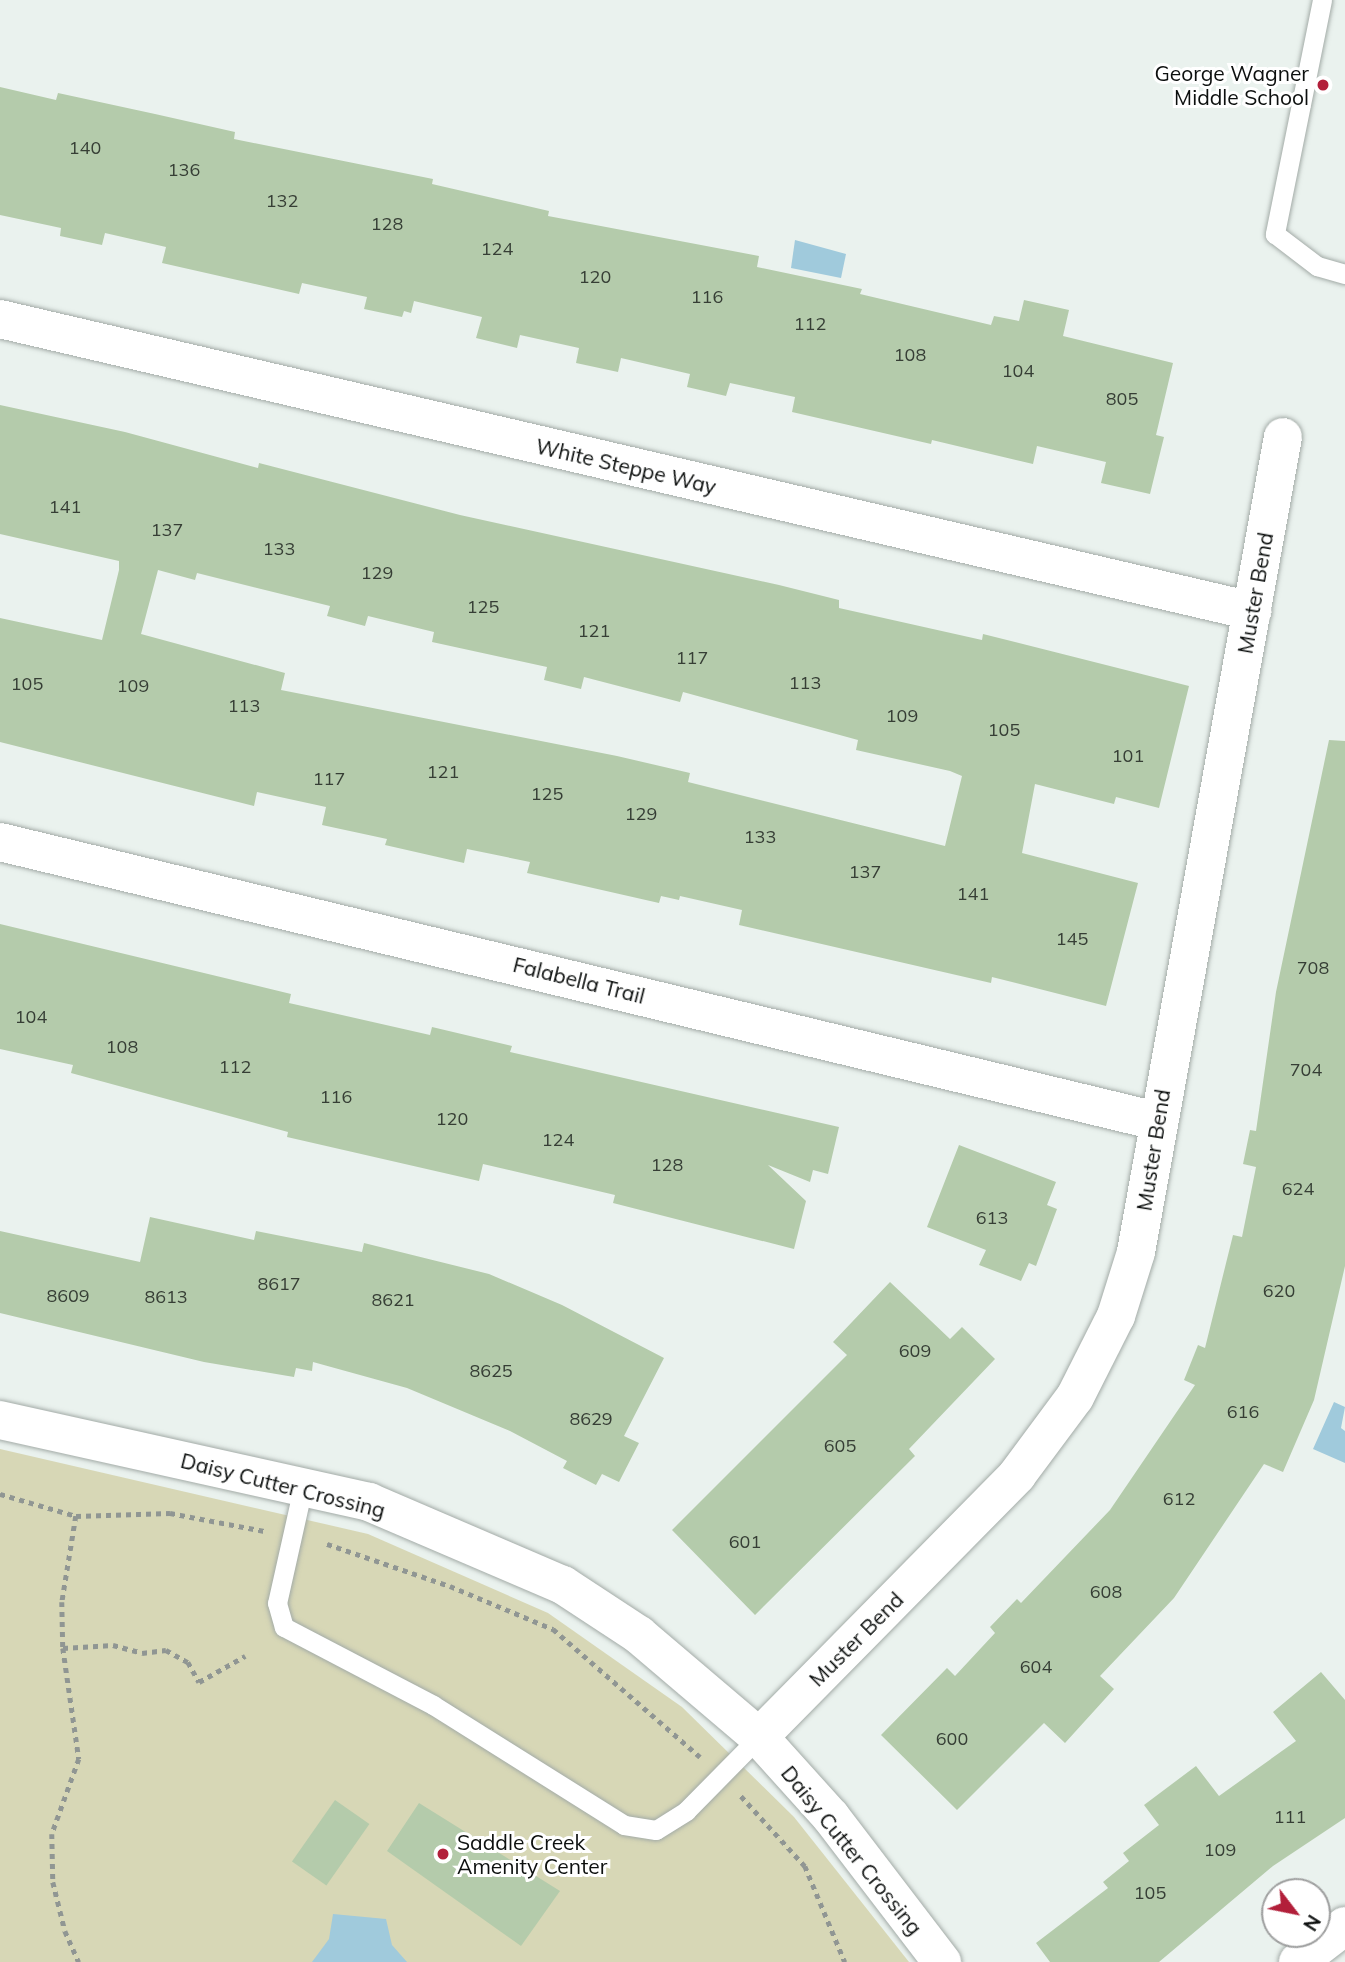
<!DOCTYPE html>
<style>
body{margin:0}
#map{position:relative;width:1345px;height:1962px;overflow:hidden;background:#eaf2ee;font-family:Mulish,sans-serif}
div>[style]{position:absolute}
.green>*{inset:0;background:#d7d7b6}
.water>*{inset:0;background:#a0cadc}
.building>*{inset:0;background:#b4cbab;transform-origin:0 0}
.path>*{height:4.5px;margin-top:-2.25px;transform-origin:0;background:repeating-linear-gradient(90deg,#909693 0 5px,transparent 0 10px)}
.roads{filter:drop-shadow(0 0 2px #a3aba7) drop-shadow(0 0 2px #a3aba7)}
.service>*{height:19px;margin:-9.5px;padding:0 9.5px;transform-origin:9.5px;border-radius:9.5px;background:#fff}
.minor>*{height:38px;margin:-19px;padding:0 19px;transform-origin:19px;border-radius:19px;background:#fff}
.dots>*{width:19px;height:19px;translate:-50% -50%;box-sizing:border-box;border:4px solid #fff;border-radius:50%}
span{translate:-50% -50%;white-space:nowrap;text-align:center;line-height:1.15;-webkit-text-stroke:6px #fff;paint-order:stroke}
.number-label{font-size:18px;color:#363e35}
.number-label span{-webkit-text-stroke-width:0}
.poi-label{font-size:21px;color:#0c0f0e}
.right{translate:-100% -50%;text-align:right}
.left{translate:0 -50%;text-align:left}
.street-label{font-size:21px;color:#0c0f0e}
.north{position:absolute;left:1261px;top:1878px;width:70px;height:70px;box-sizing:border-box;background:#fff;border:2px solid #9e9f9f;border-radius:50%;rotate:122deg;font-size:19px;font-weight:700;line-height:28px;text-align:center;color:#0c0f0e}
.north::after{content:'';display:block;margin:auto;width:24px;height:32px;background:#b21f3a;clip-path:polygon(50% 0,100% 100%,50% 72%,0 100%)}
</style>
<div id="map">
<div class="green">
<i style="clip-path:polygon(0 1449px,368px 1534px,548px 1613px,682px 1707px,794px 1817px,909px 1962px,0 1962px)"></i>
</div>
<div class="water">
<i style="clip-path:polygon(795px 240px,846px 254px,841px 278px,791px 268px)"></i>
<i style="clip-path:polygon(1334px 1402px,1345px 1407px,1341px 1428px,1345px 1431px,1345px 1463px,1313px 1449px)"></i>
<i style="clip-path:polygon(333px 1914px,386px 1919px,392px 1945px,407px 1962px,312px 1962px,329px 1939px)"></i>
</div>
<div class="building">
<i style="clip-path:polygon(0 87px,56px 100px,58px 93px,155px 114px,235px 132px,234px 139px,433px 179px,432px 184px,549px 211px,548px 216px,759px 256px,757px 267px,862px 289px,860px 294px,991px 325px,994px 316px,1019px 321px,1024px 300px,1069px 310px,1063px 336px,1173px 363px,1156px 435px,1164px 437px,1150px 494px,1101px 483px,1106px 462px,1037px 446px,1033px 464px,932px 440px,931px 444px,792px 412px,795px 397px,730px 383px,726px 396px,687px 387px,690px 374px,621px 358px,618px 372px,576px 363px,579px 348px,520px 335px,517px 348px,476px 338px,482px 317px,414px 301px,411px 313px,404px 311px,402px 317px,364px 309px,367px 297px,302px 283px,299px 294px,162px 263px,166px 247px,105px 233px,102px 245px,60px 236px,61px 228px,0 215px)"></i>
<i style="clip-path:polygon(evenodd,0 405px,125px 432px,258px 468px,259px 463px,460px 515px,779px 585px,839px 600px,839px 608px,982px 640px,983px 634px,1189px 686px,1159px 808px,1116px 797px,1114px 804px,1035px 784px,1022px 853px,1138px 883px,1106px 1006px,992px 977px,991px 983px,739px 925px,742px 910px,680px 896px,679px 900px,661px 896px,659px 903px,527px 873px,530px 862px,467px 849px,464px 863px,385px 845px,387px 839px,322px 825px,326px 807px,257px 792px,254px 806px,0 742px,0 618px,102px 640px,119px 570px,119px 561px,0 534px,0 405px,158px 570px,195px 580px,197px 573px,330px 606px,327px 616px,365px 626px,368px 616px,434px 632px,432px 642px,547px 667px,544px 680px,581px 689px,584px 677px,680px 702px,683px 692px,858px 740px,856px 750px,950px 771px,962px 776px,945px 846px,688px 782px,690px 773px,617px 756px,281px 690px,285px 673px,141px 634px,158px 570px)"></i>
<i style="clip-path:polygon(1329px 740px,1345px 741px,1345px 1266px,1314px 1400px,1283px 1472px,1264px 1464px,1174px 1598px,1100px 1676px,1114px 1689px,1065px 1743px,1044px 1723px,957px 1810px,881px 1735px,947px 1668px,955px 1676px,995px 1633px,990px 1627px,1017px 1599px,1021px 1603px,1110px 1510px,1195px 1385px,1184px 1380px,1198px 1345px,1205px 1348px,1233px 1235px,1242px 1237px,1256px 1167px,1243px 1164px,1250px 1130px,1256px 1131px,1276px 992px)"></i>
<i style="clip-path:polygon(0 924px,291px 994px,289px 1003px,430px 1035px,432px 1027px,512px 1046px,510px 1052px,839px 1127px,828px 1174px,813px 1170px,810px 1182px,768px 1165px,806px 1201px,794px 1249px,613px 1203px,615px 1195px,483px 1164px,479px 1181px,287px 1137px,288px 1132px,71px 1073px,73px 1065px,0 1049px)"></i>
<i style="clip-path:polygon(959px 1145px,1056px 1182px,1047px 1205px,1057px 1209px,1036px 1266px,1029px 1263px,1021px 1281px,979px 1265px,986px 1250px,927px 1227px)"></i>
<i style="clip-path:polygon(150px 1217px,254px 1240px,256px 1231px,362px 1252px,364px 1243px,489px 1274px,562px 1305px,664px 1358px,624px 1436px,639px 1443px,619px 1482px,602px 1474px,596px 1485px,563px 1468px,567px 1461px,510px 1431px,407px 1388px,313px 1362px,312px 1371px,296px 1368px,294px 1377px,204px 1362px,0 1313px,0 1231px,140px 1262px)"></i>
<i style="clip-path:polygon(890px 1282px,950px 1339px,962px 1327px,995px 1359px,909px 1449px,915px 1456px,755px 1615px,672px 1530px,847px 1355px,833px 1342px)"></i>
<i style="clip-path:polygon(1321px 1672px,1345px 1700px,1345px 1818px,1273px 1866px,1159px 1962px,1050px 1962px,1036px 1943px,1108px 1888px,1103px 1882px,1129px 1861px,1123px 1853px,1159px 1825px,1144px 1805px,1196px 1766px,1219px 1796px,1296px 1741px,1273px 1712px)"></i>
<i style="left:335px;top:1800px;width:42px;height:75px;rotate:35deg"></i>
<i style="clip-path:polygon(419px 1803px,560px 1891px,521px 1946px,387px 1851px)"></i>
</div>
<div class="path">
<i style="left:0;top:1494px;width:79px;rotate:16.1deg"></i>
<i style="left:76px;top:1516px;width:94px;rotate:-1.8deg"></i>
<i style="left:170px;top:1513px;width:96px;rotate:10.8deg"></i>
<i style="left:76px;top:1516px;width:87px;rotate:99.2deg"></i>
<i style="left:62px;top:1602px;width:46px;rotate:88.8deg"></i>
<i style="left:63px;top:1648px;width:112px;rotate:81.8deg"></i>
<i style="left:79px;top:1759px;width:80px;rotate:109.8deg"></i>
<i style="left:52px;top:1834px;width:48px;rotate:88.8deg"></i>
<i style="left:53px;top:1882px;width:50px;rotate:76.2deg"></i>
<i style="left:65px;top:1931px;width:34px;rotate:66deg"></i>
<i style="left:327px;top:1544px;width:130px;rotate:18.9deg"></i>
<i style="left:450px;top:1586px;width:112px;rotate:22.7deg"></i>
<i style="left:553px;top:1629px;width:195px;rotate:41deg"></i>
<i style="left:63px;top:1648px;width:50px;rotate:-3.4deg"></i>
<i style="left:113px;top:1645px;width:30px;rotate:15deg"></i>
<i style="left:142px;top:1653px;width:24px;rotate:-7deg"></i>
<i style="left:166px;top:1650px;width:25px;rotate:29deg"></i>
<i style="left:188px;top:1662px;width:23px;rotate:61deg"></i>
<i style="left:199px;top:1682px;width:53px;rotate:-29.5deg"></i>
<i style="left:741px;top:1796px;width:95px;rotate:47.6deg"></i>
<i style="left:805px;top:1866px;width:104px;rotate:67.4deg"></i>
</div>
<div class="roads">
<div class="service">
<i style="left:1322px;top:0;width:239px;rotate:101.4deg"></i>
<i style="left:1275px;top:234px;width:53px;rotate:37.3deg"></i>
<i style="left:1317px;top:266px;width:29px;rotate:16deg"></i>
<i style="left:303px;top:1487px;width:119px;rotate:102.6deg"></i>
<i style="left:277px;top:1603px;width:25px;rotate:74deg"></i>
<i style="left:284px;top:1627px;width:168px;rotate:27.6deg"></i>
<i style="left:433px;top:1705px;width:226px;rotate:32.1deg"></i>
<i style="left:624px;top:1825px;width:32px;rotate:9deg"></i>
<i style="left:656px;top:1830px;width:36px;rotate:-32deg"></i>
<i style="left:686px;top:1811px;width:104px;rotate:-45.4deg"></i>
</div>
<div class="minor">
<i style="left:0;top:319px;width:1286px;rotate:13.13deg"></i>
<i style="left:0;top:842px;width:1190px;rotate:13.56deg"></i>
<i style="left:0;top:1420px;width:378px;rotate:12.5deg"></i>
<i style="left:369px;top:1502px;width:211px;rotate:23.2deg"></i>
<i style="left:563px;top:1585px;width:91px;rotate:33.3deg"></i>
<i style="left:639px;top:1635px;width:157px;rotate:40.4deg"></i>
<i style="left:759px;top:1737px;width:108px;rotate:48deg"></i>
<i style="left:831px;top:1817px;width:183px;rotate:52.6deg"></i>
<i style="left:759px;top:1737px;width:368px;rotate:-45.4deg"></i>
<i style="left:1017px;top:1475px;width:97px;rotate:-53.4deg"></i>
<i style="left:1075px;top:1397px;width:91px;rotate:-63.2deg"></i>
<i style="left:1116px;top:1316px;width:67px;rotate:-72.6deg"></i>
<i style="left:1136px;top:1252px;width:828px;rotate:-79.78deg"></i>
<i style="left:1298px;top:1962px;width:59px;rotate:-37.5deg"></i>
</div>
</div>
<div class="dots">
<i style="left:1323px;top:85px;background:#b21f3a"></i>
<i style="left:443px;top:1854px;background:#b21f3a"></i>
</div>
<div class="number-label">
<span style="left:85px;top:148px">140</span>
<span style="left:184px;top:170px">136</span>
<span style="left:282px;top:201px">132</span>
<span style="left:387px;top:224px">128</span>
<span style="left:497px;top:249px">124</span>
<span style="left:595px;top:277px">120</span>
<span style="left:707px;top:297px">116</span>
<span style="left:810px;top:324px">112</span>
<span style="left:910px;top:355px">108</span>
<span style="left:1018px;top:371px">104</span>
<span style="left:1122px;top:399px">805</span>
<span style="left:65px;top:507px">141</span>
<span style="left:167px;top:530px">137</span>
<span style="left:279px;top:549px">133</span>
<span style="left:377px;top:573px">129</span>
<span style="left:483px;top:607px">125</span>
<span style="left:594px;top:631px">121</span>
<span style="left:692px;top:658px">117</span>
<span style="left:805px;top:683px">113</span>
<span style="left:27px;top:684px">105</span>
<span style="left:133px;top:686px">109</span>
<span style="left:244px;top:706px">113</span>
<span style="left:902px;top:716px">109</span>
<span style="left:1004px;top:730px">105</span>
<span style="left:1128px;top:756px">101</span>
<span style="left:443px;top:772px">121</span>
<span style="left:329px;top:779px">117</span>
<span style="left:547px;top:794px">125</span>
<span style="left:641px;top:814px">129</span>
<span style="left:760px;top:837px">133</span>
<span style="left:865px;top:872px">137</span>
<span style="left:973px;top:894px">141</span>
<span style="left:1072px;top:939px">145</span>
<span style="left:1313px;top:968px">708</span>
<span style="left:31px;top:1017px">104</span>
<span style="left:122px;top:1047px">108</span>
<span style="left:235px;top:1067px">112</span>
<span style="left:1306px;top:1070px">704</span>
<span style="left:336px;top:1097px">116</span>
<span style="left:452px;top:1119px">120</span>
<span style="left:558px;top:1140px">124</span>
<span style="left:667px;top:1165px">128</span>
<span style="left:1298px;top:1189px">624</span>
<span style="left:992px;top:1218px">613</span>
<span style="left:279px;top:1284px">8617</span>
<span style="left:1279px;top:1291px">620</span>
<span style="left:68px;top:1296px">8609</span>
<span style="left:166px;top:1297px">8613</span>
<span style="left:393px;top:1300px">8621</span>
<span style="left:915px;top:1351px">609</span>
<span style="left:491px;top:1371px">8625</span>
<span style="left:1243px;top:1412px">616</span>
<span style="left:591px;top:1419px">8629</span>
<span style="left:840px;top:1446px">605</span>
<span style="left:1179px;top:1499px">612</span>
<span style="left:745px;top:1542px">601</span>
<span style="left:1106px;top:1592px">608</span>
<span style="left:1036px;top:1667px">604</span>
<span style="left:952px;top:1739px">600</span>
<span style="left:1290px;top:1817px">111</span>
<span style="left:1220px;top:1850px">109</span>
<span style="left:1150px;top:1893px">105</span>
</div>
<div class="poi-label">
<span class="right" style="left:1309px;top:85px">George Wagner<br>Middle School</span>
<span class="left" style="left:457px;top:1854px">Saddle Creek<br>Amenity Center</span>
</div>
<div class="street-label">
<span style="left:626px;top:466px;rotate:13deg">White Steppe Way</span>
<span style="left:1255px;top:593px;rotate:-80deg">Muster Bend</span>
<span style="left:579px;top:980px;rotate:14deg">Falabella Trail</span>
<span style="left:1153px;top:1150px;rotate:-81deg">Muster Bend</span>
<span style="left:283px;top:1485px;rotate:14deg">Daisy Cutter Crossing</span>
<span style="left:856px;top:1639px;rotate:-45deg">Muster Bend</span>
<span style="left:852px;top:1850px;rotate:51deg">Daisy Cutter Crossing</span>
</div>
<div class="north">N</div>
</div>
